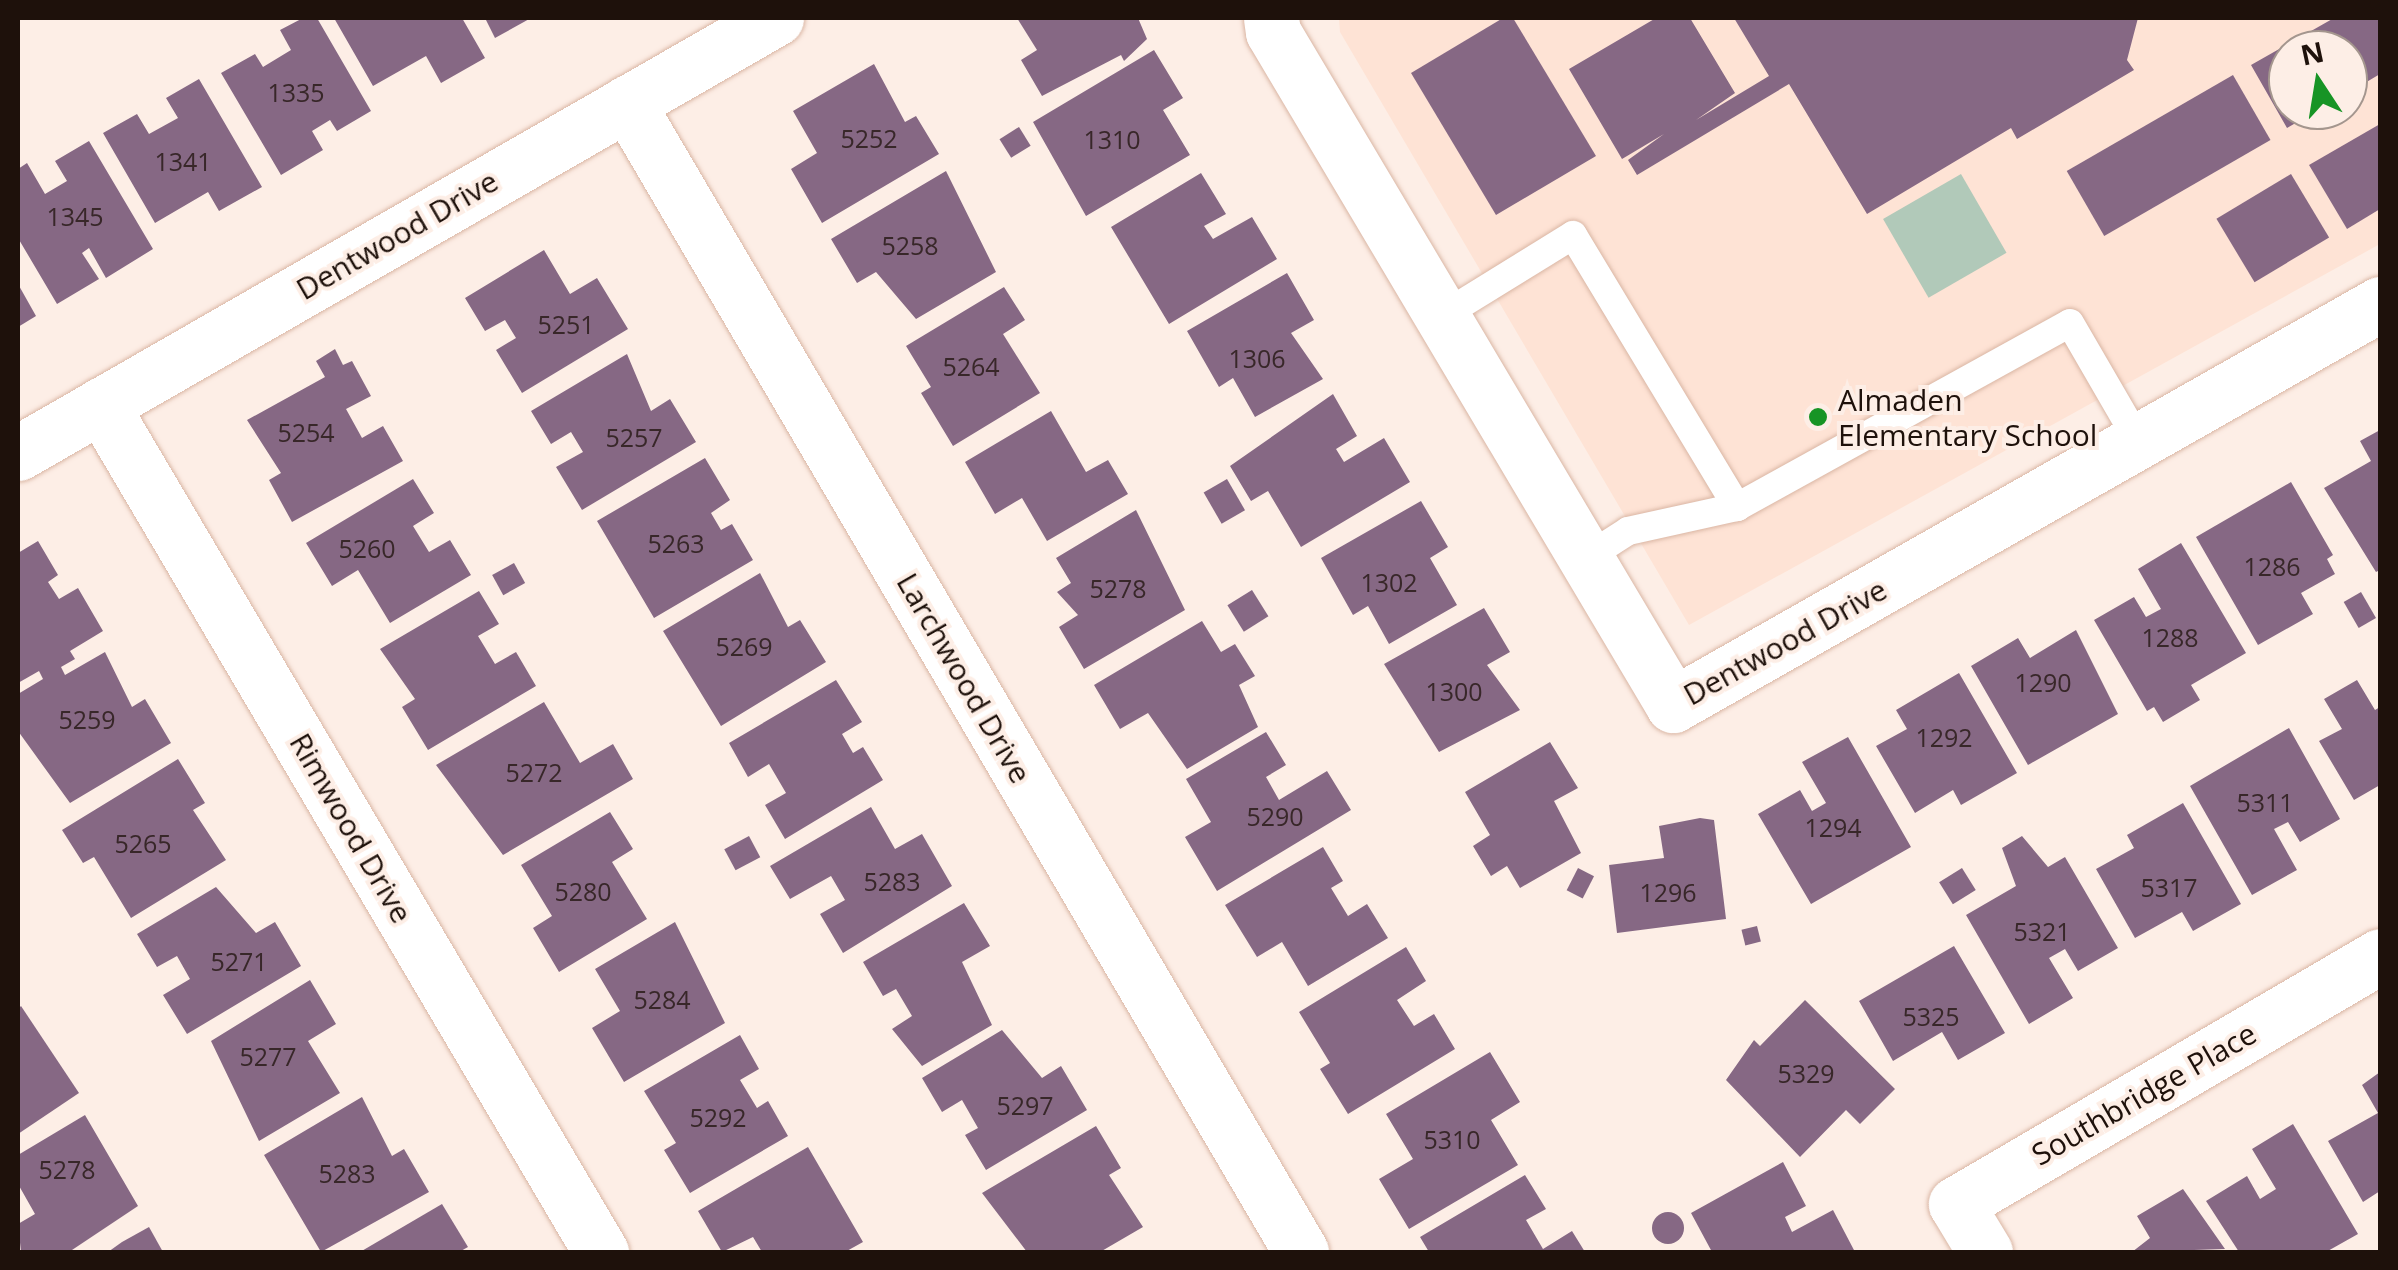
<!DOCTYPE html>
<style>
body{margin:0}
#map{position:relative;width:2398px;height:1270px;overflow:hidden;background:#fdeee6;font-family:"Open Sans",sans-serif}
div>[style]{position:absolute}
.built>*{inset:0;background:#fee3d5}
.green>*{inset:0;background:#b1c9b9;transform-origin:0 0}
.building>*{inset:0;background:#866884;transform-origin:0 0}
.round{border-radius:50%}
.roads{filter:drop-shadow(0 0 2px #dab6a4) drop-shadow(0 0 2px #dab6a4)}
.service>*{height:28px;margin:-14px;padding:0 14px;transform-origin:14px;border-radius:14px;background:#fff}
.minor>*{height:55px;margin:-27.5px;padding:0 27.5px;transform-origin:27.5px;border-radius:27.5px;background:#fff}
.dots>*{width:28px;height:28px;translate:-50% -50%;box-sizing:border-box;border:5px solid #fdeee6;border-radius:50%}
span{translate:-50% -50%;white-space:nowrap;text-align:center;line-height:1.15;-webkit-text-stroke:8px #fdeee6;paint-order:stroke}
.number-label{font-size:25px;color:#382729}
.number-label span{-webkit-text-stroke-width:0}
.street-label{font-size:30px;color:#1e110b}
.poi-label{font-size:30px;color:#1e110b}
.left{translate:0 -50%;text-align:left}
.frame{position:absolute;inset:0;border:20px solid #1e110b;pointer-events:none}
.north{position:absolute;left:2268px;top:30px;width:100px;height:100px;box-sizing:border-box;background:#fdeee6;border:2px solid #a4968e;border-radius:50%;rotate:348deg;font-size:28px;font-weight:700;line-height:40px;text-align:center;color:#1e110b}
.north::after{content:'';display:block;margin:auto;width:35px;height:45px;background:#179425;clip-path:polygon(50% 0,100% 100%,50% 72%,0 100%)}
</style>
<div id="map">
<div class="built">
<i style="clip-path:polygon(evenodd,1339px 18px,2380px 18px,2380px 244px,1689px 625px,1340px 32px,1339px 18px,2288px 50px,2348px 50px,2348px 110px,2288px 110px,2288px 50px)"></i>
</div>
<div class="green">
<i style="left:1961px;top:174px;width:91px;height:90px;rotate:60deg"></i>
</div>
<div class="building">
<i style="clip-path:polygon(303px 18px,317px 18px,371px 111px,337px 131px,330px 120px,312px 131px,323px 150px,281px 175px,221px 73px,255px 54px,263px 67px,291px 50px,280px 30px)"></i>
<i style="clip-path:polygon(334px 18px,462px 18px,485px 58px,441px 83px,426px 56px,373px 86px)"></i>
<i style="clip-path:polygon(485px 18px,531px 18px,495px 38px)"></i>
<i style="clip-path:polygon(1017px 18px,1138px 18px,1147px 39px,1124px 61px,1121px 55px,1042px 96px,1021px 60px,1037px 50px)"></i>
<i style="clip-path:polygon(1503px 18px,1513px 18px,1596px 156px,1496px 215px,1411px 73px)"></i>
<i style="clip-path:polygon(1656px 18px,1690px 18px,1735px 93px,1696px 120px,1769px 76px,1734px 18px,2138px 18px,2127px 60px,2134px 70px,2017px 139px,2011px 128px,1867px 214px,1789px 84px,1637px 175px,1628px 160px,1664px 134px,1622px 159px,1569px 69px)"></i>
<i style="clip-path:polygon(2334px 18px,2380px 18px,2380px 74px,2348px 93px,2348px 50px,2288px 50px,2288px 110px,2318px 110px,2287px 128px,2251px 65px)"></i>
<i style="clip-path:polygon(1154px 50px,1183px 98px,1163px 110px,1190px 155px,1086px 216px,1033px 122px)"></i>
<i style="clip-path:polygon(874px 64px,905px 122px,916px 116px,939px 154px,822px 223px,791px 169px,817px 153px,793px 111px)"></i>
<i style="left:2233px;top:75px;width:75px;height:192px;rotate:60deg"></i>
<i style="clip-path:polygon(199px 79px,262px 187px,219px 211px,208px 192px,155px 223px,103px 133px,137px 114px,149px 134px,178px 118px,166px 98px)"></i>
<i style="clip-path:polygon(2380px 124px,2380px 209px,2347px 229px,2309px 165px)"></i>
<i style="left:1019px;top:127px;width:22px;height:23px;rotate:58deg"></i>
<i style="clip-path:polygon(89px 141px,153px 249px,106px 278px,89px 248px,82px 253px,99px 279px,57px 304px,18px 238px,18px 169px,27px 163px,45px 194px,67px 181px,55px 161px)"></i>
<i style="clip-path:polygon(946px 171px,996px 272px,916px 319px,876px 272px,857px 283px,831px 239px)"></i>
<i style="clip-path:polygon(1201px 173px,1226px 214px,1204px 226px,1213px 239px,1252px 217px,1277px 259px,1169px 324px,1111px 227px)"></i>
<i style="left:2291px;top:174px;width:74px;height:87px;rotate:59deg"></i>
<i style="clip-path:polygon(544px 250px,570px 294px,597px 278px,628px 329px,522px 393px,496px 350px,516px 338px,505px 320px,485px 331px,465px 298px)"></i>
<i style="clip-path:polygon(1287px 273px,1314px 320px,1291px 333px,1323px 379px,1255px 417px,1233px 378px,1219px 387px,1187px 331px)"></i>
<i style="clip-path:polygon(18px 284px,36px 316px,18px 327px)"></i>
<i style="clip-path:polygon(1004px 287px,1025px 320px,1003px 334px,1040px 393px,953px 446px,921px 393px,931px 387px,906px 346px)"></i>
<i style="clip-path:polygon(335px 349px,343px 365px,352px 361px,371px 396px,346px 409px,362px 438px,383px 426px,403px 461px,292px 522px,269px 480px,281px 473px,247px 420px,325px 377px,316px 361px)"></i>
<i style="clip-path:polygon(627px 354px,651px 411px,670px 399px,696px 442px,582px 510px,556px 467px,583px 452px,571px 432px,551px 444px,531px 411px)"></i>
<i style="clip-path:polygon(1333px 394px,1357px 436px,1336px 449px,1344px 462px,1384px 438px,1410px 482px,1301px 547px,1268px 491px,1251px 501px,1230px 466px)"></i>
<i style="clip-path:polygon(1051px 411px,1086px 472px,1108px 460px,1128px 494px,1047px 541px,1022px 498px,995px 514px,965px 462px)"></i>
<i style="clip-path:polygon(2380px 430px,2380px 570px,2376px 572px,2324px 488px,2371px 461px,2360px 441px)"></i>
<i style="clip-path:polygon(705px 458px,730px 500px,711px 513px,721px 530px,732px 524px,753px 560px,654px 618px,597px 521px)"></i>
<i style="clip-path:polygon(413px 479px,434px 513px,413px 526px,429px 552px,450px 540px,471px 575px,390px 623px,358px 570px,332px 586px,306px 543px)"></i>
<i style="left:1227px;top:479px;width:36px;height:27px;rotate:60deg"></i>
<i style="clip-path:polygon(2291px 482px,2333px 555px,2327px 559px,2335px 574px,2301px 593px,2313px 614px,2258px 645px,2196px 537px)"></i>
<i style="clip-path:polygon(1421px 501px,1448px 547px,1430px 558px,1457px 605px,1389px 644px,1368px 606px,1353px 615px,1321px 558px)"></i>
<i style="clip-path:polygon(1136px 510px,1185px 610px,1084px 669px,1059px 627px,1078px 615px,1057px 592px,1071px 583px,1056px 558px)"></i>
<i style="clip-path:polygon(38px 541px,58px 575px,48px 582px,59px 599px,78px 588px,103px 631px,70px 651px,75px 659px,61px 667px,65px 675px,105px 652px,132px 707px,145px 699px,171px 743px,70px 803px,18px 731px,18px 694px,43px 679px,39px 671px,18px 683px,18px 553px)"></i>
<i style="clip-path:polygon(2181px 543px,2246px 653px,2191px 685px,2200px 700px,2163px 722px,2154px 707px,2147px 711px,2094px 620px,2134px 597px,2146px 617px,2161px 609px,2138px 569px)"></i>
<i style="left:514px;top:563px;width:23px;height:25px;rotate:61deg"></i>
<i style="clip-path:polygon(760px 573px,788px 627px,800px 620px,826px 662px,721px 726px,663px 631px)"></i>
<i style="left:1252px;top:590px;width:31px;height:29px;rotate:58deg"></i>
<i style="clip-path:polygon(479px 591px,499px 624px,478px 636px,495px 664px,516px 652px,536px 686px,428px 750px,402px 707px,415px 699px,380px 649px)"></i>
<i style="left:2361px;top:592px;width:30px;height:20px;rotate:60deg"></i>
<i style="clip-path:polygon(1484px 608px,1510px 652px,1487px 665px,1520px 710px,1439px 752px,1384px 664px)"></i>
<i style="clip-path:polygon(1202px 621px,1221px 652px,1235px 644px,1255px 676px,1239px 685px,1258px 727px,1187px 769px,1148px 713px,1120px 729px,1094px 685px)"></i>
<i style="clip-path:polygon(2076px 630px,2118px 714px,2028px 765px,1971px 666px,2018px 638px,2030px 658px)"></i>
<i style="clip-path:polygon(1959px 673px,2017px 773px,1961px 805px,1953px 790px,1915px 813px,1876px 746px,1907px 729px,1896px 710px)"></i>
<i style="clip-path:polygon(836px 680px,862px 722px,842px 734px,853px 753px,863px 747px,883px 780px,785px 839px,765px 805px,786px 793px,769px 764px,748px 777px,729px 743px)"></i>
<i style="clip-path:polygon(2357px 680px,2375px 710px,2380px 707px,2380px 785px,2354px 800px,2319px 741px,2342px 729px,2324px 699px)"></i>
<i style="clip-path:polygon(544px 702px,580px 763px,613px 744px,633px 779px,503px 855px,436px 765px)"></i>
<i style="clip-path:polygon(2289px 728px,2340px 819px,2300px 842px,2288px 822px,2274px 829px,2297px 870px,2252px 895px,2190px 786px)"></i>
<i style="clip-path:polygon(1266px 732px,1286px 765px,1266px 777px,1279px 800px,1327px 771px,1351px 810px,1217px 891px,1185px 837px,1211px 822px,1186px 779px)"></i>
<i style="clip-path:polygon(1848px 737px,1911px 847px,1811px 904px,1758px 814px,1800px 790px,1812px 811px,1826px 803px,1802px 762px)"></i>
<i style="clip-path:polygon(1550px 742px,1578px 788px,1554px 801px,1581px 853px,1520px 888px,1507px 866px,1491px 876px,1473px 846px,1490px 835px,1465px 792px)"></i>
<i style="clip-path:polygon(178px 759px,205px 803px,193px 810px,226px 860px,131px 918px,94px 857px,83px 863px,62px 830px)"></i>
<i style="clip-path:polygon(2183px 803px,2241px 904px,2193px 931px,2182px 912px,2135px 938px,2096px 869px,2134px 848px,2127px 835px)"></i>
<i style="clip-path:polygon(871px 807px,895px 849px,922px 834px,952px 886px,843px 953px,820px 914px,845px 900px,831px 876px,790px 899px,770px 866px)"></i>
<i style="clip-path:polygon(610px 812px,633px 849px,612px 862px,647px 919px,559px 972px,533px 928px,552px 916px,521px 865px)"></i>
<i style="clip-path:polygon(1700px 818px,1714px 820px,1726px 919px,1617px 933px,1609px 865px,1664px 858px,1659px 826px)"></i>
<i style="left:749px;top:836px;width:24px;height:28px;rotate:62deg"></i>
<i style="clip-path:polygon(2022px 836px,2048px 867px,2065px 857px,2118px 948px,2078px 971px,2065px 949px,2049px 958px,2073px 998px,2029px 1024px,1966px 915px,2016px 886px,2002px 848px)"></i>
<i style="clip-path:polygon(1323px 847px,1343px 881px,1331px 888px,1348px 916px,1367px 904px,1388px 938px,1308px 986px,1282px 942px,1257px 957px,1225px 905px)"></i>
<i style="left:1578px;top:868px;width:18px;height:25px;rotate:27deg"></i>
<i style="left:1962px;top:868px;width:26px;height:27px;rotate:58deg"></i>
<i style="clip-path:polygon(216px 887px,256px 933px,275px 922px,301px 966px,187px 1034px,163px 995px,190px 979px,177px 956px,157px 967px,137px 934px)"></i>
<i style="clip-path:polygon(964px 903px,990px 946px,962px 962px,992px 1025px,922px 1066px,892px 1029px,912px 1016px,896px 989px,883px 996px,863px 962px)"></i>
<i style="clip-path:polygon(675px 922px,725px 1023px,624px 1082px,592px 1028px,620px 1011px,595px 969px)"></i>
<i style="left:1757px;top:926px;width:16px;height:16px;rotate:76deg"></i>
<i style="clip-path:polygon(1954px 946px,2005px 1033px,1958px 1060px,1942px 1032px,1893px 1061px,1859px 1001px)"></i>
<i style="clip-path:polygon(1406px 947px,1426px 981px,1397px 1000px,1414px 1026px,1434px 1014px,1455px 1049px,1348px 1114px,1320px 1069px,1330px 1063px,1299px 1012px)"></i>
<i style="clip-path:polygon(310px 980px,336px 1024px,308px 1041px,340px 1093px,259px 1141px,211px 1041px)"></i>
<i style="clip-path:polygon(1805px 1000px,1895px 1089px,1860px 1124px,1846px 1110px,1800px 1157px,1726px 1080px,1754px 1040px,1760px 1046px)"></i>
<i style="clip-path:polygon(21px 1006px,79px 1093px,18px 1134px,18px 1009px)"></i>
<i style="clip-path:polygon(1002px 1030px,1042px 1078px,1061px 1066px,1087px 1110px,986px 1170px,965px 1135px,978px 1128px,962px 1100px,942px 1112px,922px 1078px)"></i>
<i style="clip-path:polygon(740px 1035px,759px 1069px,740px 1080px,757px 1108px,768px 1101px,788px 1136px,690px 1193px,664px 1150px,676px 1143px,644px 1091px)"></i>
<i style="clip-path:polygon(1490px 1052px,1520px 1102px,1491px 1120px,1518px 1165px,1409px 1229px,1379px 1179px,1413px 1159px,1386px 1114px)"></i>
<i style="clip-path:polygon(2380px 1072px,2380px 1191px,2363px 1202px,2328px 1141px,2378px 1113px,2362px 1085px)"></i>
<i style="clip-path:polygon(362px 1097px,392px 1156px,404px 1149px,429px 1192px,321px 1252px,264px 1155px)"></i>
<i style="clip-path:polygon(85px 1115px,138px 1206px,69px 1252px,21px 1252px,18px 1224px,35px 1214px,18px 1184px,18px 1155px)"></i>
<i style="clip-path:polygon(2293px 1124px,2358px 1234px,2326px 1252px,2239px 1252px,2206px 1201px,2247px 1176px,2260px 1199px,2276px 1189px,2252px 1149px)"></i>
<i style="clip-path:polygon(1096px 1126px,1121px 1168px,1109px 1175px,1143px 1227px,1100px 1252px,1027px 1252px,982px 1193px)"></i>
<i style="clip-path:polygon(808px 1147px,863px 1242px,845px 1252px,762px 1252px,753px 1237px,722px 1252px,698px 1211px)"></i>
<i style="clip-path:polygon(1783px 1162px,1806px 1206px,1785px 1217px,1792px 1232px,1833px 1210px,1855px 1252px,1712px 1252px,1691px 1213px)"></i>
<i style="clip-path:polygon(1525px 1175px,1546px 1209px,1526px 1220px,1543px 1249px,1572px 1231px,1585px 1252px,1429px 1252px,1420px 1237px)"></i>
<i style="clip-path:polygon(2183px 1189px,2225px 1249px,2132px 1252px,2150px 1238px,2137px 1216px)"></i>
<i style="clip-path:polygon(442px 1204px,468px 1247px,459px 1252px,360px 1252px)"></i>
<i class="round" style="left:1652px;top:1212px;width:32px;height:32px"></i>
<i style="clip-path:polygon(149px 1227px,163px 1252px,108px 1252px,122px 1242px)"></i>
</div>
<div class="roads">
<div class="service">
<i style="left:1442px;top:316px;width:154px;rotate:-31.7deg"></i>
<i style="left:1573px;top:235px;width:318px;rotate:58.9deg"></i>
<i style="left:1586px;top:558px;width:50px;rotate:-32.7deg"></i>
<i style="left:1628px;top:531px;width:112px;rotate:-12.4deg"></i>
<i style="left:1737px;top:507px;width:380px;rotate:-28.9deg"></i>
<i style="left:2070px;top:323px;width:138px;rotate:59.9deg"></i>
</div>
<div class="minor">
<i style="left:1271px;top:18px;width:14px;rotate:82deg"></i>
<i style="left:1273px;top:32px;width:783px;rotate:59.27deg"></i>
<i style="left:1673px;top:705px;width:813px;rotate:-29.56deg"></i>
<i style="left:627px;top:103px;width:1332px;rotate:59.6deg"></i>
<i style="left:101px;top:405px;width:984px;rotate:59.45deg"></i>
<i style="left:18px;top:453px;width:874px;rotate:-29.85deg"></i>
<i style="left:1985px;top:1252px;width:56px;rotate:-121.1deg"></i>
<i style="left:1956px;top:1204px;width:491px;rotate:-30.3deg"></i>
</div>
</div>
<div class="dots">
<i style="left:1818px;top:417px;background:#179425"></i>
</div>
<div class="number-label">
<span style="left:296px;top:92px">1335</span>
<span style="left:869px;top:138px">5252</span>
<span style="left:1112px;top:139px">1310</span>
<span style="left:183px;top:161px">1341</span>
<span style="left:75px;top:216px">1345</span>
<span style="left:910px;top:245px">5258</span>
<span style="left:566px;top:324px">5251</span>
<span style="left:1257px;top:358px">1306</span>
<span style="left:971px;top:366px">5264</span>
<span style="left:306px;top:432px">5254</span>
<span style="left:634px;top:437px">5257</span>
<span style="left:676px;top:543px">5263</span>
<span style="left:367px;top:548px">5260</span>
<span style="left:2272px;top:566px">1286</span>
<span style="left:1389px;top:582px">1302</span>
<span style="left:1118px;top:588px">5278</span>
<span style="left:2170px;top:637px">1288</span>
<span style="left:744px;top:646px">5269</span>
<span style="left:2043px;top:682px">1290</span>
<span style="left:1454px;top:691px">1300</span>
<span style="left:87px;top:719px">5259</span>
<span style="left:1944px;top:737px">1292</span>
<span style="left:534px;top:772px">5272</span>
<span style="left:2265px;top:802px">5311</span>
<span style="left:1275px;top:816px">5290</span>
<span style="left:1833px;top:827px">1294</span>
<span style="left:143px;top:843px">5265</span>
<span style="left:892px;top:881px">5283</span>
<span style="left:2169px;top:887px">5317</span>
<span style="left:583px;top:891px">5280</span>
<span style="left:1668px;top:892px">1296</span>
<span style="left:2042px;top:931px">5321</span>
<span style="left:239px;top:961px">5271</span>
<span style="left:662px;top:999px">5284</span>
<span style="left:1931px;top:1016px">5325</span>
<span style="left:268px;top:1056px">5277</span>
<span style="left:1806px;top:1073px">5329</span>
<span style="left:1025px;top:1105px">5297</span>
<span style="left:718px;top:1117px">5292</span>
<span style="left:1452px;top:1139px">5310</span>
<span style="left:67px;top:1169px">5278</span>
<span style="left:347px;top:1173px">5283</span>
</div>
<div class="street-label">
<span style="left:397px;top:235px;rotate:-30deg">Dentwood Drive</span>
<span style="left:1785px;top:642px;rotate:-29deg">Dentwood Drive</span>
<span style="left:964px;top:678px;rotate:60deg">Larchwood Drive</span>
<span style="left:351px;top:828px;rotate:60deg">Rimwood Drive</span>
<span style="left:2144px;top:1094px;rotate:-30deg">Southbridge Place</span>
</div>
<div class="poi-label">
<span class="left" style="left:1838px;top:417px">Almaden<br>Elementary School</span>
</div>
<div class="frame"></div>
<div class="north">N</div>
</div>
